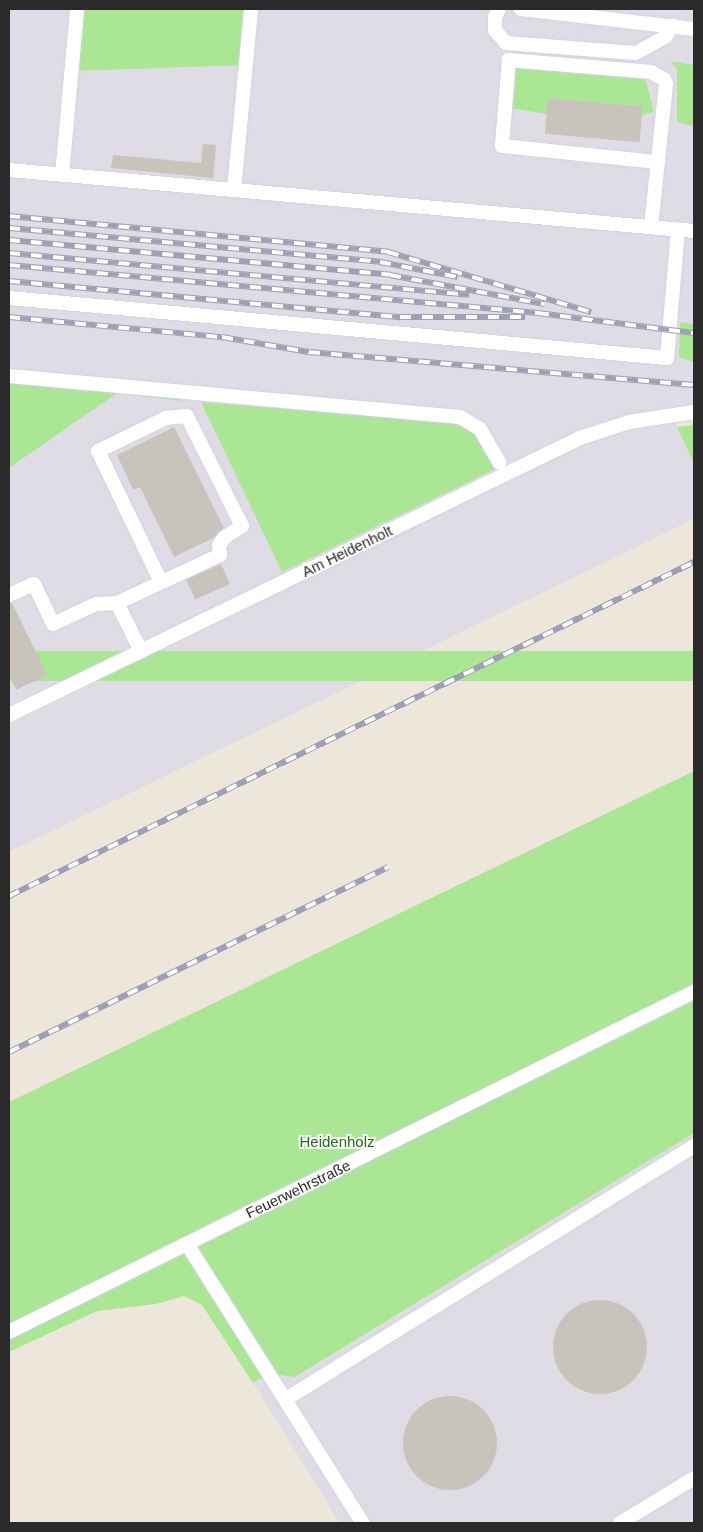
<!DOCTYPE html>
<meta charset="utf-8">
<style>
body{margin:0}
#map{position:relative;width:703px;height:1532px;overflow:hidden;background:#ede7db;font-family:Helvetica,sans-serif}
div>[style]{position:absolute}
.industrial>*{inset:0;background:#dfdce5}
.green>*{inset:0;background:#abe695;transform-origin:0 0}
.building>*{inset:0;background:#c8c3bb;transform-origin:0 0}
.round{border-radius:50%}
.roads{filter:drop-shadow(0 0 1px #d1d3e4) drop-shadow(0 0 1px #d1d3e4)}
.minor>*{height:14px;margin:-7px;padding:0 7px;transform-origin:7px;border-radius:7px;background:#fff}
.rail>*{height:5.5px;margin-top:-2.75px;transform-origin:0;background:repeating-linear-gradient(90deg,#fff 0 11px,#9ea0b5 0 22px);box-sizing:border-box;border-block:1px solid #9ea0b5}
span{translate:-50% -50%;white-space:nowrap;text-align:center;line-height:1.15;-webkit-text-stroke:4px #fff;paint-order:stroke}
.street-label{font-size:15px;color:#2a2a2a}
.park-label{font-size:15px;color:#226b17}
.frame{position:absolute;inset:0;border:10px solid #2a2a2a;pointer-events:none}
</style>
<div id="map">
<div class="industrial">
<i style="clip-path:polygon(9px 9px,694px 9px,694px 406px,643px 413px,548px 447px,9px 706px)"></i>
<i style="clip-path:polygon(674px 420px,694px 463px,694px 519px,9px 852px,9px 725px,582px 444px,623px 429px)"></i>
<i style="clip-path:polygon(694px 1133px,694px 1523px,340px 1523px,253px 1383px,267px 1374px,296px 1377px)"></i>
</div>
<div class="green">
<i style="clip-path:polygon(77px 9px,251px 9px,246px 65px,71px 71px)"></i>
<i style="clip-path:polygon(670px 61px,694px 65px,694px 126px,677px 122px,677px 69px)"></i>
<i style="clip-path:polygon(512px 64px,645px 77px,654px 112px,642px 115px,642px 106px,548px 98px,547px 114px,510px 108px)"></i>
<i style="clip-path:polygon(680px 322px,694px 324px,694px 362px,679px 357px)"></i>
<i style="clip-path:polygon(9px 382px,179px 395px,182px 401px,117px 393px,9px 468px)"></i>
<i style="clip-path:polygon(201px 402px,460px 423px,479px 436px,495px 469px,282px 572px)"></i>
<i style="clip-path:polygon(694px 425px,694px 463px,677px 427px)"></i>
<i style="left:694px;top:651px;width:30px;height:762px;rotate:90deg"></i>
<i style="clip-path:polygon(694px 771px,694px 1133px,295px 1377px,272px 1374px,187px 1239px,9px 1327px,9px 1102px)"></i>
<i style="clip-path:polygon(189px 1250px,266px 1375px,253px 1383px,202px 1305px,184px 1296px,156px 1304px,97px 1311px,9px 1352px,9px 1338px)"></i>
</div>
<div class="building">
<i style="left:548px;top:98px;width:95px;height:36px;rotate:5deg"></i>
<i style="clip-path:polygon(203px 144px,216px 145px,213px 178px,111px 168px,113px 155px,201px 163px)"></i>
<i style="clip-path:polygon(174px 427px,224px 528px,213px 538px,174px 557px,140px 487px,133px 490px,117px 455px)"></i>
<i style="left:221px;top:564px;width:22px;height:38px;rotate:66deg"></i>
<i style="clip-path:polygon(12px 603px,47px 675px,16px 690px,9px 674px,9px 604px)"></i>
<i class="round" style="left:553px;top:1300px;width:94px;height:94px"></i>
<i class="round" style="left:403px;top:1396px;width:94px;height:94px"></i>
</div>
<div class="roads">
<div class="minor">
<i style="left:499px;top:9px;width:9px;rotate:117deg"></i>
<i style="left:495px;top:17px;width:13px;rotate:90deg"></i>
<i style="left:495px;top:30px;width:17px;rotate:50deg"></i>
<i style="left:506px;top:43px;width:130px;rotate:4.4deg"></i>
<i style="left:636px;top:53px;width:33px;rotate:-29deg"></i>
<i style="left:665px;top:37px;width:14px;rotate:-56deg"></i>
<i style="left:521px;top:9px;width:174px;rotate:6.6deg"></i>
<i style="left:9px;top:170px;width:688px;rotate:5.09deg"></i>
<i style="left:62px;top:175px;width:167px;rotate:-84.8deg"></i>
<i style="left:234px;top:190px;width:182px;rotate:-84.6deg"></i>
<i style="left:651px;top:227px;width:144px;rotate:-84deg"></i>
<i style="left:666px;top:84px;width:5px;rotate:-112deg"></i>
<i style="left:664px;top:79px;width:15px;rotate:-152deg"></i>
<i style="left:651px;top:72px;width:143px;rotate:-175.2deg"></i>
<i style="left:509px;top:60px;width:86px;rotate:94.7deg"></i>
<i style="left:502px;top:146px;width:157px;rotate:5.9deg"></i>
<i style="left:9px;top:298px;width:661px;rotate:5.21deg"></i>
<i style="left:667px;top:358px;width:129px;rotate:-85.1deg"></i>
<i style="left:9px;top:376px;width:453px;rotate:5.2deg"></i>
<i style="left:460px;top:417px;width:23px;rotate:31deg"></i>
<i style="left:480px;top:429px;width:39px;rotate:60deg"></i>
<i style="left:9px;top:595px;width:27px;rotate:-24deg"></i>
<i style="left:34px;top:584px;width:44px;rotate:64.6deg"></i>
<i style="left:53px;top:624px;width:47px;rotate:-24.9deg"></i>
<i style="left:96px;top:604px;width:21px;rotate:-3deg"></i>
<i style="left:117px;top:603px;width:54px;rotate:63.4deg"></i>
<i style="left:117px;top:603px;width:114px;rotate:-25deg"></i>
<i style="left:220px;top:555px;width:10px;rotate:-96deg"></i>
<i style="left:219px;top:545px;width:9px;rotate:-54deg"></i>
<i style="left:224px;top:538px;width:22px;rotate:-34deg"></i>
<i style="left:242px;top:526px;width:123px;rotate:-116.6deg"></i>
<i style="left:187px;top:416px;width:21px;rotate:175deg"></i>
<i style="left:166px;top:418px;width:76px;rotate:154.1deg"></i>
<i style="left:98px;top:451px;width:145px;rotate:64.3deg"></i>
<i style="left:9px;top:715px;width:635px;rotate:-25.88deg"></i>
<i style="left:580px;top:438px;width:52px;rotate:-18.1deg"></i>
<i style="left:629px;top:422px;width:66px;rotate:-8.7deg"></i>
<i style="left:187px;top:1244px;width:330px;rotate:57.8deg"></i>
<i style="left:9px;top:1332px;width:765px;rotate:-26.4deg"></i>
<i style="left:286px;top:1399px;width:480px;rotate:-31.8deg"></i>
<i style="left:620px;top:1523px;width:87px;rotate:-31.3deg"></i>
</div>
</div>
<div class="rail">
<i style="left:9px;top:216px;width:381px;rotate:5.4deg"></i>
<i style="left:388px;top:252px;width:212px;rotate:16.5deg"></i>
<i style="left:9px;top:228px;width:373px;rotate:5.2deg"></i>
<i style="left:380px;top:262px;width:79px;rotate:10.9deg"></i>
<i style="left:9px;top:240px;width:383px;rotate:5.2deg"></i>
<i style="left:390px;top:275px;width:157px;rotate:10.7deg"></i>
<i style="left:9px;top:253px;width:462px;rotate:5.2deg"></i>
<i style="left:9px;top:265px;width:531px;rotate:5.18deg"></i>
<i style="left:538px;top:313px;width:157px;rotate:7.3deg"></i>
<i style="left:9px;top:281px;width:393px;rotate:5.3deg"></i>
<i style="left:400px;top:317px;width:125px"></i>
<i style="left:9px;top:317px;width:214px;rotate:5.4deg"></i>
<i style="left:222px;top:337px;width:88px;rotate:9.8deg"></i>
<i style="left:309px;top:352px;width:386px;rotate:4.9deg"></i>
<i style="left:9px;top:896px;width:762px;rotate:-25.99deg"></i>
<i style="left:9px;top:1052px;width:422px;rotate:-26deg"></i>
</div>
<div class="street-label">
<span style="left:347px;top:551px;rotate:-26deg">Am Heidenholt</span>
<span style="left:298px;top:1189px;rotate:-26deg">Feuerwehrstraße</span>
</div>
<div class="park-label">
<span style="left:337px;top:1142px">Heidenholz</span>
</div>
<div class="frame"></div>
</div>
